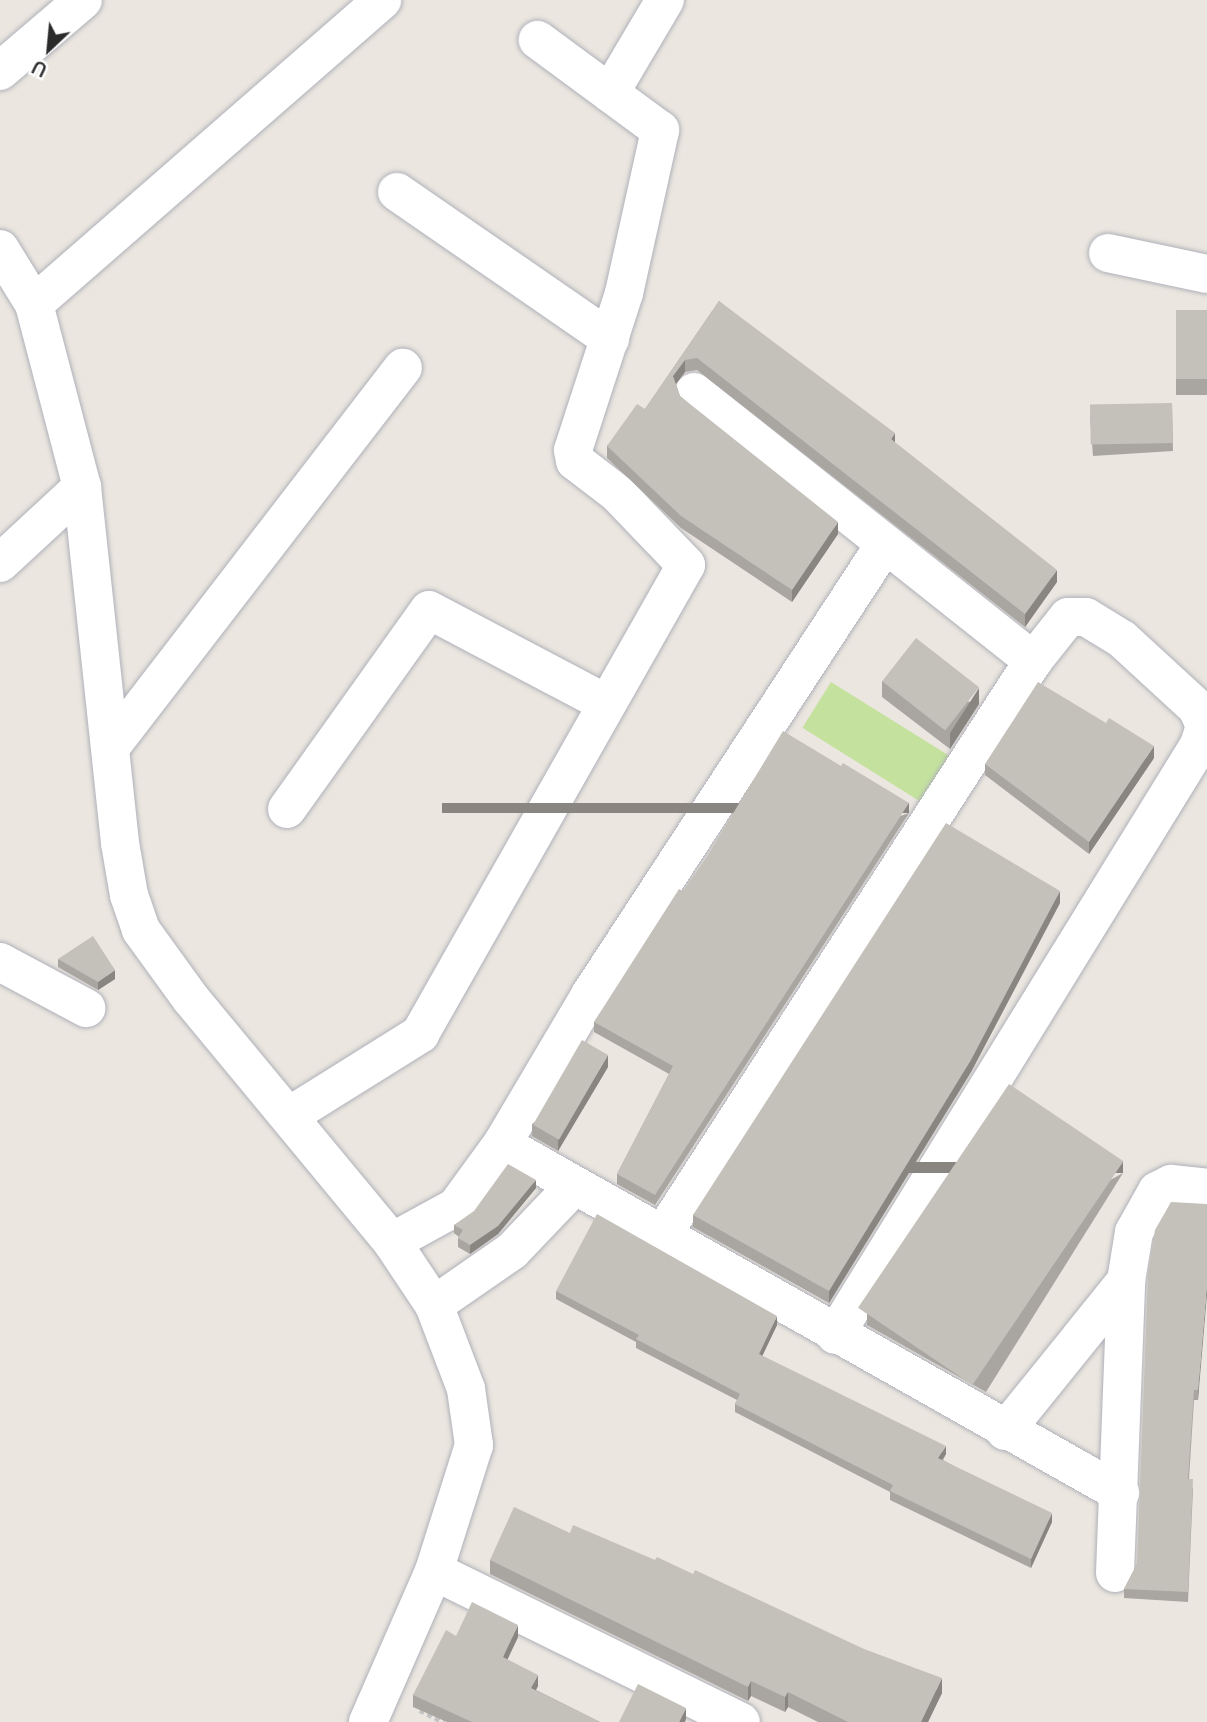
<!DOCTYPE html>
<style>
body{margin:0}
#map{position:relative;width:1207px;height:1722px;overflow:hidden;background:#ebe6df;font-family:"Nunito Sans",sans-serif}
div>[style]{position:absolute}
.pitch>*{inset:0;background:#c4e29e;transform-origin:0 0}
.path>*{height:4.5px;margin-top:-2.25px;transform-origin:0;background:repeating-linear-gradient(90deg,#c4c4c4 0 5px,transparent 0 8.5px)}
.roads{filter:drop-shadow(0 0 2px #afb1ba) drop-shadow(0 0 2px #afb1ba)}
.street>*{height:38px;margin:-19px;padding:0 19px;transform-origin:19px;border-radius:19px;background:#fff}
.wall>*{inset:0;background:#a9a5a0;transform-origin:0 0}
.shaded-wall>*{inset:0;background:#898682;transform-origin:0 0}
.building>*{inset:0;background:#c4c0ba;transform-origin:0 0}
span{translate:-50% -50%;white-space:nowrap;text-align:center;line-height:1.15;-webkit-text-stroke:6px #fff;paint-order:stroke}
.north{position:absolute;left:14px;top:14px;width:70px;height:70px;-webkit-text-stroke:5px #fff;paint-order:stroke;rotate:206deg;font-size:19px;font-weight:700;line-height:28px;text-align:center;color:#2b2b2b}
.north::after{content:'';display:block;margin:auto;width:24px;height:32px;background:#2b2b2b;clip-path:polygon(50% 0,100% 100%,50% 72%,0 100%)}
</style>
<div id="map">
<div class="pitch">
<i style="left:831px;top:682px;width:154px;height:54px;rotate:32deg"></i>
</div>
<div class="path">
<i style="left:420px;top:1710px;width:27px;rotate:27deg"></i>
</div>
<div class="roads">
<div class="street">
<i style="left:0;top:71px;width:109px;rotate:-40.5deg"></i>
<i style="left:610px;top:93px;width:108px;rotate:-59.4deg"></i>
<i style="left:397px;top:192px;width:259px;rotate:34.6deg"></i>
<i style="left:0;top:249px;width:65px;rotate:58.3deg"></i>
<i style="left:34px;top:304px;width:189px;rotate:75.3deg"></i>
<i style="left:82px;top:487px;width:358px;rotate:83.9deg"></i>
<i style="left:120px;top:843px;width:53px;rotate:80.2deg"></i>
<i style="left:129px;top:895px;width:37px;rotate:71deg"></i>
<i style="left:141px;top:930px;width:85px;rotate:54.1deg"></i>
<i style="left:191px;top:999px;width:315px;rotate:50.4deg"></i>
<i style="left:392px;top:1242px;width:76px;rotate:56.3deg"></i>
<i style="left:434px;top:1305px;width:90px;rotate:69.1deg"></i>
<i style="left:466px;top:1389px;width:57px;rotate:81.9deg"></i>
<i style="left:474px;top:1445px;width:132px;rotate:107.6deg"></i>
<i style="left:434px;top:1571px;width:165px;rotate:113.6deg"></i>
<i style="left:1108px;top:253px;width:101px;rotate:12deg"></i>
<i style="left:34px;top:304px;width:462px;rotate:-41.1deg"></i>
<i style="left:694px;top:392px;width:433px;rotate:38.4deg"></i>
<i style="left:0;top:563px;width:112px;rotate:-42.8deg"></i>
<i style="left:110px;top:748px;width:480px;rotate:-52.4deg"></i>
<i style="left:287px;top:809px;width:244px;rotate:-54.5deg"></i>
<i style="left:429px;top:610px;width:201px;rotate:27.8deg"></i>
<i style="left:0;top:962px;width:98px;rotate:28.1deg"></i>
<i style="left:289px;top:1116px;width:155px;rotate:-32deg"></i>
<i style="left:420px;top:1034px;width:539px;rotate:-60.44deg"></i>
<i style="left:686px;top:565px;width:98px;rotate:-133.8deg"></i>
<i style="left:618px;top:494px;width:54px;rotate:-142.5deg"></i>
<i style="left:575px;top:461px;width:11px;rotate:-100deg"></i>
<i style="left:573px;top:450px;width:165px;rotate:-72deg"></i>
<i style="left:624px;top:293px;width:167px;rotate:-77.5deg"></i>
<i style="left:660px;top:130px;width:152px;rotate:-143.6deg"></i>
<i style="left:502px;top:1144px;width:710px;rotate:29.45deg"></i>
<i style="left:661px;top:1237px;width:686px;rotate:-57.14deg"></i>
<i style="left:1033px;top:661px;width:56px;rotate:-51.5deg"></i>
<i style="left:1068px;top:617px;width:18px"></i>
<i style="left:1086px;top:617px;width:42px;rotate:31.4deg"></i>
<i style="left:1122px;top:639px;width:102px;rotate:42.6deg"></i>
<i style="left:1197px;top:708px;width:20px;rotate:66deg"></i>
<i style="left:1205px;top:726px;width:20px;rotate:108deg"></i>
<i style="left:1199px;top:745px;width:693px;rotate:121.67deg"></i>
<i style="left:392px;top:1242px;width:73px;rotate:-28.7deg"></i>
<i style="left:456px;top:1207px;width:78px;rotate:-53.9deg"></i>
<i style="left:502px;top:1144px;width:173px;rotate:-59.4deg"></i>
<i style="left:590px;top:995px;width:539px;rotate:-56.81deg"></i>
<i style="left:434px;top:1305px;width:95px;rotate:-34.7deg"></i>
<i style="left:512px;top:1251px;width:90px;rotate:-46.4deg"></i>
<i style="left:1005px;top:1431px;width:193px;rotate:-51.1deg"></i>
<i style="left:434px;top:1571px;width:342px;rotate:26.2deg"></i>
<i style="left:1115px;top:1573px;width:292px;rotate:-87.8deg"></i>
<i style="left:1126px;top:1281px;width:50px;rotate:-80.7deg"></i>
<i style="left:1134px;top:1232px;width:47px;rotate:-60.7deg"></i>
<i style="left:1157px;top:1191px;width:16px;rotate:-27deg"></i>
<i style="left:1171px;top:1184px;width:36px;rotate:6deg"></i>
</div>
</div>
<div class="wall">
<i style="clip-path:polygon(719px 301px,895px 443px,1057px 582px,1025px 627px,697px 370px,685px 372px,676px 384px,680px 396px,838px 534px,792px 602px,681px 528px,607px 458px,607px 446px,645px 409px)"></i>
<i style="left:1207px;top:310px;width:85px;height:31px;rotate:90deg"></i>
<i style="clip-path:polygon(1172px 403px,1173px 451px,1093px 456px,1090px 415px)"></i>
<i style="clip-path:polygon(882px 681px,979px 704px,950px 749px,882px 697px)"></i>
<i style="clip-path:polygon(1154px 758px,1089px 854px,985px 775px,985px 764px)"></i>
<i style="clip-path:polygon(909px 813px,655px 1205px,617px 1184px,617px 1174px,669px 1074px,594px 1032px,594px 1022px,683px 891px)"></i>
<i style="clip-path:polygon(1060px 903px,971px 1072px,829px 1303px,693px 1227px,693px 1215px)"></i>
<i style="clip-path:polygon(58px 959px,115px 979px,98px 990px,58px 967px)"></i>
<i style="clip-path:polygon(608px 1067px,558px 1151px,532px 1136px,532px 1124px)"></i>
<i style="clip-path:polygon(1123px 1173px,986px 1392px,867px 1325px,867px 1314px)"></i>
<i style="clip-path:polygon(536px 1188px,498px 1234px,470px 1254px,458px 1247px,458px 1238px,459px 1237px,454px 1233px,454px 1225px)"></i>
<i style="clip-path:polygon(1207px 1204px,1198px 1400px,1194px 1400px,1189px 1479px,1193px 1489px,1188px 1602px,1124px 1598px,1124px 1589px,1137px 1564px)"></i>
<i style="clip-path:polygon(556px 1291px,777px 1325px,762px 1356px,946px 1454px,943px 1460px,1052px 1522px,1031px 1568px,890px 1500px,890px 1492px,735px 1412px,735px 1404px,737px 1400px,636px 1348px,636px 1342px,556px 1299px)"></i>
<i style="clip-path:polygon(570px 1533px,942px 1693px,928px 1722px,818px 1722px,788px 1707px,785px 1712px,751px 1696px,748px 1701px,490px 1574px,490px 1560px)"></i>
<i style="clip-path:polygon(456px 1636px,518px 1637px,507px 1660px,538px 1686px,536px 1690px,600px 1722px,447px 1722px,413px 1707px,413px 1695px)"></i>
</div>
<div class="shaded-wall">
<i style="clip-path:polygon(685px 360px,685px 372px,673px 388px,673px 376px)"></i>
<i style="clip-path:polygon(895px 433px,895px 445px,891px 439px)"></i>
<i style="clip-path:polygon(838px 522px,838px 534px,792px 602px,792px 590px)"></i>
<i style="clip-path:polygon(1057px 570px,1057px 582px,1025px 627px,1025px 614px)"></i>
<i style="clip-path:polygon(979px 688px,979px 704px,950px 749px,950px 733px)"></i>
<i style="clip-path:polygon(1154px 746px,1154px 758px,1089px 854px,1089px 842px)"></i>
<i style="left:909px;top:803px;width:10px;height:467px;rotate:90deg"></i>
<i style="clip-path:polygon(1060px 891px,1060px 903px,971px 1072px,829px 1303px,829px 1291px)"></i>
<i style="clip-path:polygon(115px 970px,115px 979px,98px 990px,98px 982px)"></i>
<i style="clip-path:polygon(608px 1055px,608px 1067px,558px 1151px,558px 1139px)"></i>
<i style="left:1123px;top:1162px;width:11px;height:258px;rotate:90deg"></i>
<i style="clip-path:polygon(536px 1180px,536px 1188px,498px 1234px,470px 1254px,470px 1245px)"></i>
<i style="clip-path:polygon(1207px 1284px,1207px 1294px,1198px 1400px,1198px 1390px)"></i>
<i style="clip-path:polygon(777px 1316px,777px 1325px,759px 1363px,759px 1354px)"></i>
<i style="clip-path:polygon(946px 1446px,946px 1454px,938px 1466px,938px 1458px)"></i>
<i style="clip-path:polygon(1052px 1513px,1052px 1522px,1031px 1568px,1031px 1559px)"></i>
<i style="clip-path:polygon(518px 1625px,518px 1637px,503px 1669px,503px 1657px)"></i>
<i style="clip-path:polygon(538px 1675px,538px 1686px,531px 1699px,531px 1688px)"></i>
<i style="clip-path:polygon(942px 1678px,942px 1693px,928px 1722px,921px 1722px)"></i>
<i style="clip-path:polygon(751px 1681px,751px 1696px,748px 1701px,748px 1687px)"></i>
<i style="clip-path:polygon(788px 1692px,788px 1707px,785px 1712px,785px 1697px)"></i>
<i style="clip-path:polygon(686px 1708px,686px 1719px,685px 1722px,679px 1722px)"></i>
</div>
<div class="building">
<i style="clip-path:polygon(719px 301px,895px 433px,891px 439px,1057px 570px,1025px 614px,697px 358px,685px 360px,673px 376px,680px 396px,838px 522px,792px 590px,681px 516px,607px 446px,637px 404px,645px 409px)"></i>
<i style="left:1207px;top:310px;width:69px;height:31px;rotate:90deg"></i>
<i style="left:1172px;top:403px;width:40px;height:82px;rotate:89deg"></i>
<i style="left:916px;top:638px;width:80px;height:55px;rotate:38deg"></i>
<i style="clip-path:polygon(1038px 682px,1106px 723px,1109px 718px,1154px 746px,1089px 842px,985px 764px)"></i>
<i style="clip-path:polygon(783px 731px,841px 766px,843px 763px,909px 803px,655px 1195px,617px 1174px,673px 1066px,594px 1022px,679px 889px,683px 891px,706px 858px)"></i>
<i style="clip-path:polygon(946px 823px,1060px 891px,971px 1060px,829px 1291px,693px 1215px)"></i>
<i style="clip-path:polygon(93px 936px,115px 970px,98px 982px,58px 959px)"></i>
<i style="left:582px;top:1040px;width:30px;height:98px;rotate:30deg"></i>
<i style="left:1009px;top:1084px;width:138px;height:270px;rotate:34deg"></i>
<i style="clip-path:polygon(508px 1164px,536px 1180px,498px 1226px,470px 1245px,458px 1238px,463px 1230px,454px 1225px,474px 1211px)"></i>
<i style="clip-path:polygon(1171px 1202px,1207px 1204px,1207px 1284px,1198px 1390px,1194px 1390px,1188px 1479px,1193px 1479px,1188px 1592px,1124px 1589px,1137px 1564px,1148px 1274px,1155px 1230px)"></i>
<i style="clip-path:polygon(597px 1214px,777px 1316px,759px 1354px,946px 1446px,938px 1458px,1052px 1513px,1031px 1559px,890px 1491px,893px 1485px,735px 1404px,740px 1394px,636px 1339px,639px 1335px,556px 1291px)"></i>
<i style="clip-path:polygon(514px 1507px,570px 1533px,573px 1525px,655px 1560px,657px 1557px,693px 1574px,695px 1570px,864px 1649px,942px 1678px,921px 1722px,848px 1722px,788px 1692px,785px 1697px,751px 1681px,748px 1687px,490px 1560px)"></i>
<i style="clip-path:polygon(472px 1602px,518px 1625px,503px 1657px,538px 1675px,531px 1688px,600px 1722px,472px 1722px,413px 1695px,446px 1630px,456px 1636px)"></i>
<i style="clip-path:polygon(638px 1684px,686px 1708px,679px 1722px,619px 1722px)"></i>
</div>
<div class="north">U</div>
</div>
